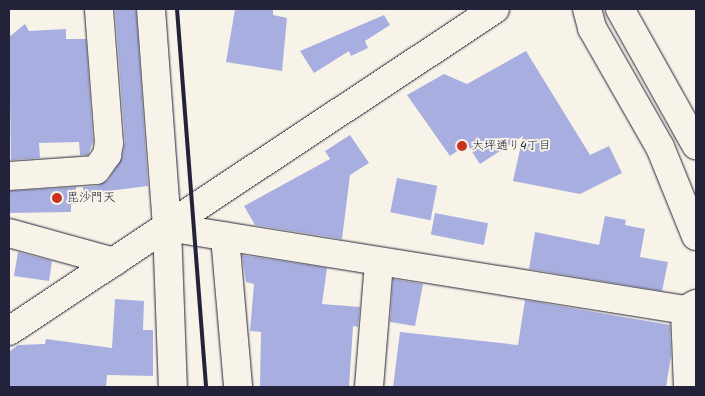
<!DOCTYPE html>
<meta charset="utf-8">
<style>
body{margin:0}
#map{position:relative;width:705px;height:396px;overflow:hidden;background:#f7f3e8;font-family:Kalam,"Klee One",sans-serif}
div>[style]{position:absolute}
.building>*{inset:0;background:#a8afe0;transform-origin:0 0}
.roads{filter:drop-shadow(0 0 1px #22223b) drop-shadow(0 0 1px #22223b)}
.minor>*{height:28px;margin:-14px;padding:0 14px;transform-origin:14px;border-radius:14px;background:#f7f3e8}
.rail>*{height:4px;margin:-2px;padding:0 2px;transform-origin:2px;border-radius:2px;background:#22223b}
.dots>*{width:14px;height:14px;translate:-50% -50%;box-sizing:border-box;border:2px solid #f7f3e8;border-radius:50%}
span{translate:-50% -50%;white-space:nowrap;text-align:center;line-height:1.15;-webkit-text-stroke:4px #f7f3e8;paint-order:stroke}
.poi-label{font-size:12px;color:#22223b}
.left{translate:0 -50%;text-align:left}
.frame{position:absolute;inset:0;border:10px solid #22223b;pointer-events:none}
</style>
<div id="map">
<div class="building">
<i style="clip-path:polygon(115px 9px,136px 9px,148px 186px,84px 194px,83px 187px,97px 186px,108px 180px,122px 158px,125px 142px)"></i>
<i style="clip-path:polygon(235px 9px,273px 9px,273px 15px,287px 18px,282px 71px,226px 62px)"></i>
<i style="clip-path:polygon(384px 15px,390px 25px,365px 41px,368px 48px,351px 56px,349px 51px,314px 73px,300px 51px)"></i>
<i style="clip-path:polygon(25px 24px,29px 31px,66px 29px,66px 39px,86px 39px,93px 142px,88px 155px,80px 155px,79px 142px,39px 143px,40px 158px,11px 160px,9px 37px)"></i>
<i style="clip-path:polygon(526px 51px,590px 155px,609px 146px,622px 173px,580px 194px,513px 181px,523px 136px,480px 164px,467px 144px,450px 156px,407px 95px,444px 74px,467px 84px)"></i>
<i style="clip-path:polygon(350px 135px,369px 163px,350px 175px,342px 239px,255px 225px,244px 206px,330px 159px,325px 151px)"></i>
<i style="left:397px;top:178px;width:41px;height:35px;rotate:11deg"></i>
<i style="clip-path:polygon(76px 187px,76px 204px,71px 204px,71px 212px,9px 213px,9px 191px)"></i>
<i style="left:435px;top:213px;width:54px;height:22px;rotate:11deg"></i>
<i style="clip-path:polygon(605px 216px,626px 220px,625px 225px,645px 229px,640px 257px,668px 262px,662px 291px,529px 269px,535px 232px,599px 245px)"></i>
<i style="clip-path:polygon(18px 252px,52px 261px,49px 281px,14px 276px)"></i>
<i style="clip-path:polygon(242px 255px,327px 268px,322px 304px,360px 307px,358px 327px,353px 326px,349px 387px,260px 387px,261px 332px,250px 331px,254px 284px,246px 282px)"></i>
<i style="clip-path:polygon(393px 279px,423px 284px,415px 326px,390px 322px)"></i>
<i style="clip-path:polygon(115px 299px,144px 301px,143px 330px,153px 330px,153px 376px,107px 375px,106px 387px,9px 387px,9px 352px,18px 345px,45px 344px,46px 339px,112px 348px)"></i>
<i style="clip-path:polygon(525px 300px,670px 325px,671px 356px,666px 387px,393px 387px,400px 332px,518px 345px)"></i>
</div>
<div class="roads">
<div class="minor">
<i style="left:151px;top:9px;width:219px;rotate:85.8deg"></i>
<i style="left:167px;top:227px;width:160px;rotate:87.9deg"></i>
<i style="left:587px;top:9px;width:20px;rotate:75deg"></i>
<i style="left:592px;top:28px;width:137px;rotate:60.3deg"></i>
<i style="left:660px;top:147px;width:96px;rotate:68deg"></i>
<i style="left:620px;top:9px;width:156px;rotate:60.8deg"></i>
<i style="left:9px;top:176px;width:87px;rotate:-3.9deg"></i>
<i style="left:96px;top:170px;width:19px;rotate:-54deg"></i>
<i style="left:107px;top:155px;width:12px;rotate:-81deg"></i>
<i style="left:109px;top:143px;width:134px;rotate:-94.3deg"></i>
<i style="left:167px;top:227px;width:525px;rotate:9.1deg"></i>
<i style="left:685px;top:310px;width:13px;rotate:-29deg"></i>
<i style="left:9px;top:233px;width:109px;rotate:15.4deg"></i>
<i style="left:225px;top:237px;width:151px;rotate:85deg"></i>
<i style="left:685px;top:310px;width:77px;rotate:87.8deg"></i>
<i style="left:9px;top:331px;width:583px;rotate:-33.53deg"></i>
<i style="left:369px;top:387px;width:124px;rotate:-85.4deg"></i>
</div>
</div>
<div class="rail">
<i style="left:177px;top:9px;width:379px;rotate:85.6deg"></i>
</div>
<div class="dots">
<i style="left:462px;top:146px;background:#c8321e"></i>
<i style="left:57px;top:198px;background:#c8321e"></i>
</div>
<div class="poi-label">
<span class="left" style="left:472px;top:146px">大坪通り4丁目</span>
<span class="left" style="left:67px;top:198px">毘沙門天</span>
</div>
<div class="frame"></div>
</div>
